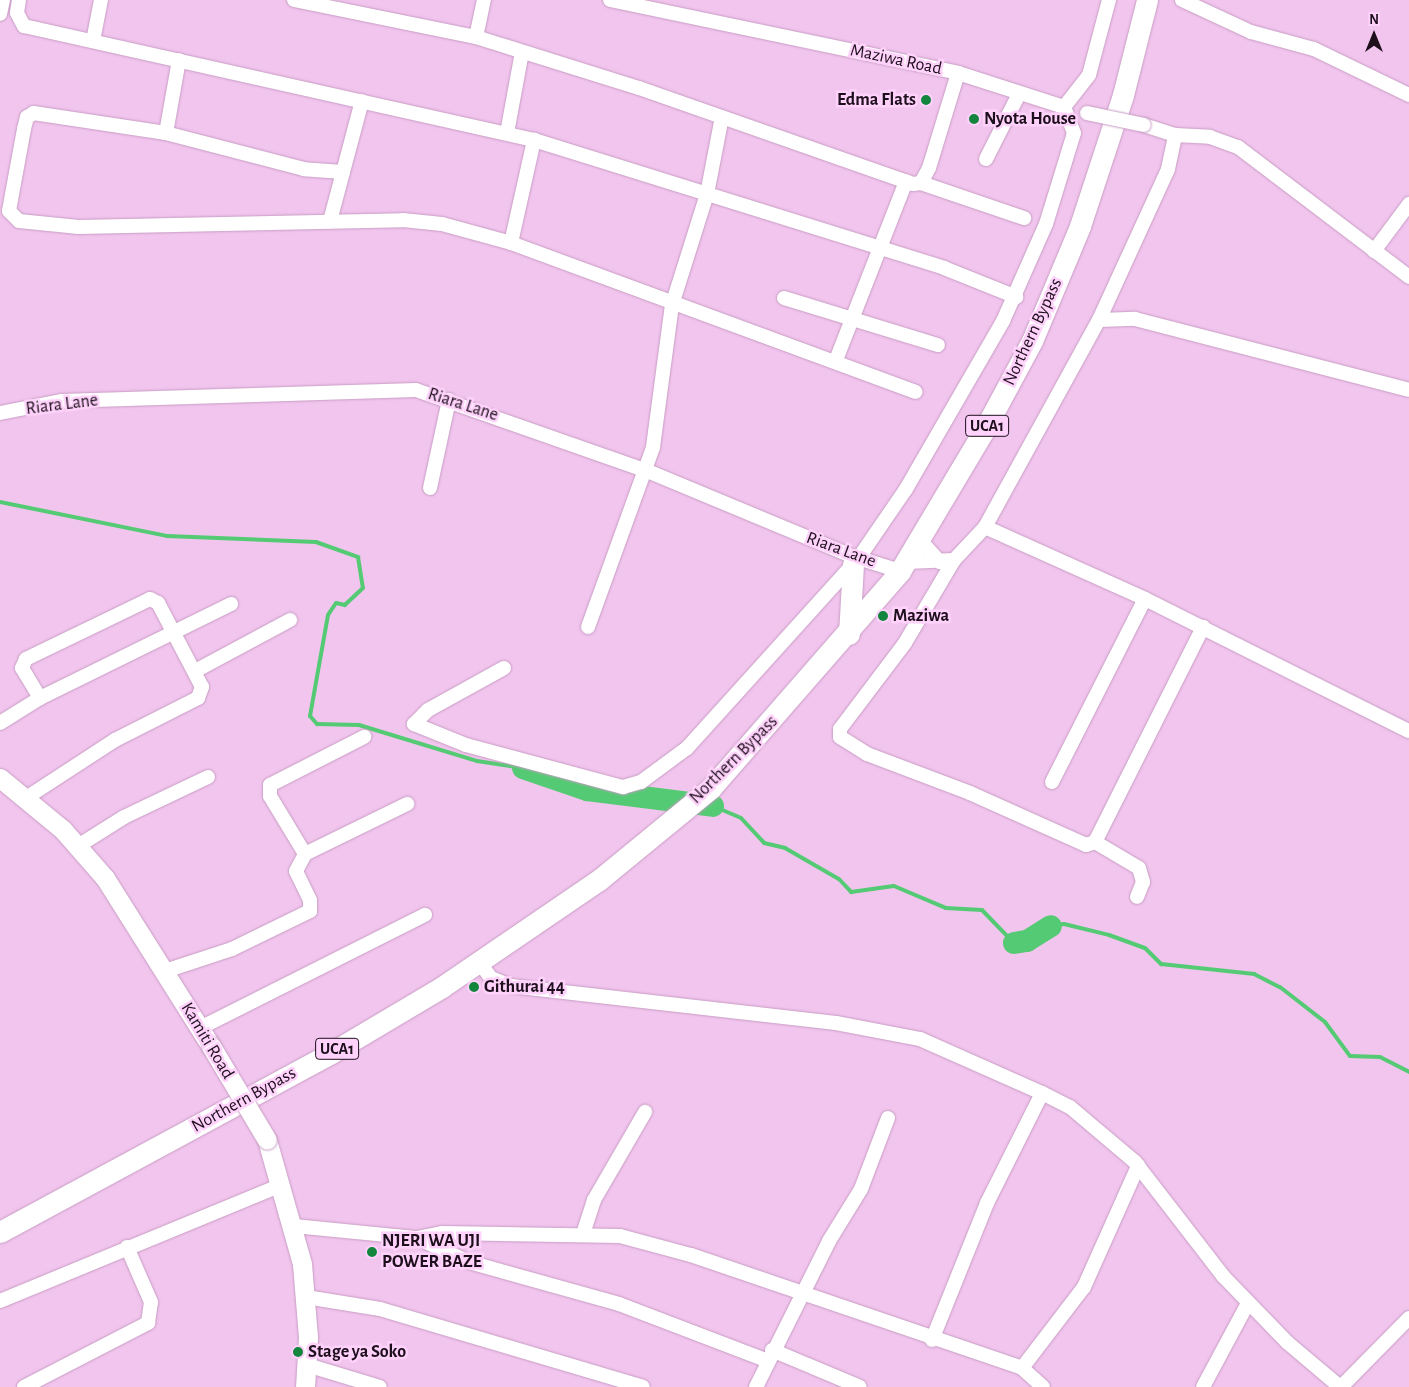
<!DOCTYPE html>
<style>
body{margin:0}
#map{position:relative;width:1409px;height:1387px;overflow:hidden;background:#f1c5ed;font-family:"Alegreya Sans",sans-serif}
div>[style]{position:absolute}
.stream>*{height:4px;margin:-2px;padding:0 2px;transform-origin:2px;border-radius:2px;background:#55ca74}
.river>*{height:22px;margin:-11px;padding:0 11px;transform-origin:11px;border-radius:11px;background:#55ca74}
.roads{filter:drop-shadow(0 0 1px #c89dc4) drop-shadow(0 0 1px #c89dc4)}
.minor>*{height:14px;margin:-7px;padding:0 7px;transform-origin:7px;border-radius:7px;background:#fff}
.secondary>*{height:19px;margin:-9.5px;padding:0 9.5px;transform-origin:9.5px;border-radius:9.5px;background:#fff}
.primary>*{height:21px;margin:-10.5px;padding:0 10.5px;transform-origin:10.5px;border-radius:10.5px;background:#fff}
.bridges{filter:drop-shadow(0 0 1px #c89dc4) drop-shadow(0 0 1px #c89dc4)}
.minor-bridge>*{height:14px;margin:-7px;padding:0 7px;transform-origin:7px;border-radius:7px;background:#fff}
.secondary-bridge>*{height:19px;margin:-9.5px;padding:0 9.5px;transform-origin:9.5px;border-radius:9.5px;background:#fff}
.dots>*{width:14px;height:14px;translate:-50% -50%;box-sizing:border-box;border:2px solid #fed2fa;border-radius:50%}
span{translate:-50% -50%;white-space:nowrap;text-align:center;line-height:1.15;-webkit-text-stroke:5px #fed2fa;paint-order:stroke}
.shield-label span{padding:1px 4px;background:#fed2fa;border:1px solid;border-radius:4px;-webkit-text-stroke-width:0}
.shield-label{font-size:16px;color:#1e0f1d;font-weight:700}
.street-label{font-size:18px;color:#1e0f1d}
.poi-label{font-size:18px;color:#1e0f1d;font-weight:700}
.right{translate:-100% -50%;text-align:right}
.left{translate:0 -50%;text-align:left}
.north{position:absolute;left:1349px;top:10px;width:50px;height:50px;-webkit-text-stroke:4px #fed2fa;paint-order:stroke;rotate:0deg;font-size:14px;font-weight:700;line-height:20px;text-align:center;color:#1e0f1d}
.north::after{content:'';display:block;margin:auto;width:18px;height:22px;background:#1e0f1d;clip-path:polygon(50% 0,100% 100%,50% 72%,0 100%)}
</style>
<div id="map">
<div class="stream">
<i style="left:0;top:502px;width:170px;rotate:11.5deg"></i>
<i style="left:167px;top:536px;width:149px;rotate:2.3deg"></i>
<i style="left:316px;top:542px;width:45px;rotate:19.7deg"></i>
<i style="left:358px;top:557px;width:31px;rotate:81deg"></i>
<i style="left:363px;top:588px;width:25px;rotate:137deg"></i>
<i style="left:345px;top:605px;width:9px;rotate:-167deg"></i>
<i style="left:336px;top:603px;width:14px;rotate:124deg"></i>
<i style="left:328px;top:615px;width:103px;rotate:100.1deg"></i>
<i style="left:310px;top:716px;width:11px;rotate:49deg"></i>
<i style="left:317px;top:724px;width:42px;rotate:1.4deg"></i>
<i style="left:359px;top:725px;width:123px;rotate:17deg"></i>
<i style="left:477px;top:761px;width:47px;rotate:8.7deg"></i>
<i style="left:713px;top:806px;width:30px;rotate:23deg"></i>
<i style="left:741px;top:818px;width:34px;rotate:47deg"></i>
<i style="left:764px;top:843px;width:22px;rotate:13deg"></i>
<i style="left:785px;top:848px;width:62px;rotate:29.9deg"></i>
<i style="left:839px;top:879px;width:18px;rotate:47deg"></i>
<i style="left:851px;top:892px;width:43px;rotate:-7.9deg"></i>
<i style="left:894px;top:886px;width:56px;rotate:22.9deg"></i>
<i style="left:946px;top:908px;width:36px;rotate:3deg"></i>
<i style="left:982px;top:910px;width:46px;rotate:45.9deg"></i>
<i style="left:1051px;top:926px;width:13px;rotate:-9deg"></i>
<i style="left:1064px;top:924px;width:46px;rotate:13.7deg"></i>
<i style="left:1109px;top:935px;width:38px;rotate:20deg"></i>
<i style="left:1145px;top:948px;width:23px;rotate:45deg"></i>
<i style="left:1161px;top:964px;width:94px;rotate:6.1deg"></i>
<i style="left:1254px;top:974px;width:29px;rotate:27deg"></i>
<i style="left:1280px;top:987px;width:57px;rotate:37.9deg"></i>
<i style="left:1325px;top:1022px;width:42px;rotate:53.7deg"></i>
<i style="left:1350px;top:1056px;width:30px;rotate:2deg"></i>
<i style="left:1380px;top:1057px;width:33px;rotate:27deg"></i>
</div>
<div class="river">
<i style="left:523px;top:768px;width:68px;rotate:19deg"></i>
<i style="left:587px;top:790px;width:127px;rotate:7.2deg"></i>
<i style="left:1014px;top:943px;width:13px;rotate:-9deg"></i>
<i style="left:1027px;top:941px;width:28px;rotate:-32deg"></i>
</div>
<div class="roads">
<div class="minor">
<i style="left:19px;top:0;width:13px;rotate:99deg"></i>
<i style="left:17px;top:13px;width:15px;rotate:62deg"></i>
<i style="left:24px;top:26px;width:523px;rotate:12.6deg"></i>
<i style="left:534px;top:140px;width:430px;rotate:17.3deg"></i>
<i style="left:944px;top:268px;width:78px;rotate:21.9deg"></i>
<i style="left:294px;top:0;width:186px;rotate:11.5deg"></i>
<i style="left:476px;top:37px;width:171px;rotate:17.4deg"></i>
<i style="left:639px;top:88px;width:290px;rotate:19.3deg"></i>
<i style="left:913px;top:184px;width:8px;rotate:-7deg"></i>
<i style="left:921px;top:183px;width:17px;rotate:-62deg"></i>
<i style="left:929px;top:168px;width:99px;rotate:-73deg"></i>
<i style="left:610px;top:0;width:356px;rotate:11.8deg"></i>
<i style="left:958px;top:73px;width:111px;rotate:17.8deg"></i>
<i style="left:1064px;top:107px;width:41px;rotate:-52deg"></i>
<i style="left:1089px;top:75px;width:78px;rotate:-75.1deg"></i>
<i style="left:1182px;top:0;width:76px;rotate:24.9deg"></i>
<i style="left:1251px;top:32px;width:65px;rotate:15.1deg"></i>
<i style="left:1314px;top:49px;width:106px;rotate:25.8deg"></i>
<i style="left:0;top:14px;width:14px;rotate:-78deg"></i>
<i style="left:476px;top:37px;width:38px;rotate:-78deg"></i>
<i style="left:93px;top:41px;width:42px;rotate:-79deg"></i>
<i style="left:1144px;top:125px;width:33px;rotate:18deg"></i>
<i style="left:166px;top:133px;width:74px;rotate:-79.9deg"></i>
<i style="left:507px;top:133px;width:82px;rotate:-79.5deg"></i>
<i style="left:986px;top:159px;width:73px;rotate:-63.1deg"></i>
<i style="left:343px;top:172px;width:39px;rotate:-176deg"></i>
<i style="left:304px;top:169px;width:143px;rotate:-165.4deg"></i>
<i style="left:166px;top:133px;width:134px;rotate:-171.4deg"></i>
<i style="left:34px;top:113px;width:8px;rotate:150deg"></i>
<i style="left:27px;top:117px;width:12px;rotate:104deg"></i>
<i style="left:24px;top:129px;width:83px;rotate:100.4deg"></i>
<i style="left:9px;top:211px;width:14px;rotate:45deg"></i>
<i style="left:19px;top:221px;width:60px;rotate:5.7deg"></i>
<i style="left:79px;top:227px;width:324px;rotate:-1.2deg"></i>
<i style="left:403px;top:220px;width:39px;rotate:6deg"></i>
<i style="left:442px;top:224px;width:72px;rotate:15.4deg"></i>
<i style="left:511px;top:243px;width:431px;rotate:20.2deg"></i>
<i style="left:921px;top:183px;width:109px;rotate:18.8deg"></i>
<i style="left:330px;top:221px;width:124px;rotate:-75.1deg"></i>
<i style="left:511px;top:243px;width:106px;rotate:-77.4deg"></i>
<i style="left:1374px;top:251px;width:59px;rotate:-53.3deg"></i>
<i style="left:784px;top:298px;width:161px;rotate:17deg"></i>
<i style="left:1099px;top:320px;width:36px;rotate:-2deg"></i>
<i style="left:1135px;top:319px;width:283px;rotate:14.5deg"></i>
<i style="left:836px;top:360px;width:192px;rotate:-68.6deg"></i>
<i style="left:0;top:413px;width:63px;rotate:-11deg"></i>
<i style="left:62px;top:401px;width:354px;rotate:-1.8deg"></i>
<i style="left:416px;top:390px;width:243px;rotate:19.3deg"></i>
<i style="left:645px;top:470px;width:224px;rotate:22.6deg"></i>
<i style="left:852px;top:556px;width:50px;rotate:17.4deg"></i>
<i style="left:430px;top:488px;width:90px;rotate:-77.8deg"></i>
<i style="left:985px;top:527px;width:175px;rotate:24.2deg"></i>
<i style="left:1145px;top:599px;width:295px;rotate:26.6deg"></i>
<i style="left:920px;top:540px;width:30px;rotate:48deg"></i>
<i style="left:954px;top:560px;width:96px;rotate:120.6deg"></i>
<i style="left:905px;top:643px;width:108px;rotate:127.1deg"></i>
<i style="left:840px;top:729px;width:8px;rotate:90deg"></i>
<i style="left:840px;top:737px;width:32px;rotate:32deg"></i>
<i style="left:867px;top:754px;width:110px;rotate:20.7deg"></i>
<i style="left:970px;top:793px;width:127px;rotate:24.1deg"></i>
<i style="left:1086px;top:845px;width:9px;rotate:-18deg"></i>
<i style="left:1095px;top:842px;width:241px;rotate:-63.3deg"></i>
<i style="left:906px;top:562px;width:48px;rotate:-2.4deg"></i>
<i style="left:954px;top:560px;width:45px;rotate:-46.8deg"></i>
<i style="left:985px;top:527px;width:236px;rotate:-61.2deg"></i>
<i style="left:1099px;top:320px;width:166px;rotate:-65.4deg"></i>
<i style="left:1168px;top:169px;width:35px;rotate:-78deg"></i>
<i style="left:1175px;top:135px;width:35px;rotate:3deg"></i>
<i style="left:1210px;top:137px;width:30px;rotate:20deg"></i>
<i style="left:1238px;top:147px;width:215px;rotate:37.2deg"></i>
<i style="left:588px;top:627px;width:191px;rotate:-70.1deg"></i>
<i style="left:653px;top:447px;width:143px;rotate:-82.4deg"></i>
<i style="left:672px;top:305px;width:116px;rotate:-72.5deg"></i>
<i style="left:707px;top:194px;width:78px;rotate:-79deg"></i>
<i style="left:504px;top:668px;width:87px;rotate:151.1deg"></i>
<i style="left:428px;top:710px;width:20px;rotate:135deg"></i>
<i style="left:414px;top:724px;width:56px;rotate:22deg"></i>
<i style="left:466px;top:745px;width:163px;rotate:15deg"></i>
<i style="left:623px;top:787px;width:19px;rotate:-16deg"></i>
<i style="left:641px;top:782px;width:57px;rotate:-36.5deg"></i>
<i style="left:687px;top:748px;width:255px;rotate:-47.9deg"></i>
<i style="left:858px;top:559px;width:85px;rotate:-55.6deg"></i>
<i style="left:906px;top:489px;width:194px;rotate:-60deg"></i>
<i style="left:1003px;top:321px;width:106px;rotate:-66.1deg"></i>
<i style="left:1046px;top:224px;width:95px;rotate:-72.9deg"></i>
<i style="left:1074px;top:133px;width:28px;rotate:-111deg"></i>
<i style="left:195px;top:671px;width:108px;rotate:-28.2deg"></i>
<i style="left:0;top:723px;width:47px;rotate:-32deg"></i>
<i style="left:40px;top:698px;width:213px;rotate:-26.2deg"></i>
<i style="left:1052px;top:782px;width:205px;rotate:-63.1deg"></i>
<i style="left:26px;top:798px;width:106px;rotate:-33.1deg"></i>
<i style="left:115px;top:740px;width:93px;rotate:-26.8deg"></i>
<i style="left:198px;top:698px;width:12px;rotate:-70deg"></i>
<i style="left:202px;top:687px;width:95px;rotate:-117.6deg"></i>
<i style="left:158px;top:603px;width:9px;rotate:-153deg"></i>
<i style="left:150px;top:599px;width:138px;rotate:154.2deg"></i>
<i style="left:26px;top:659px;width:10px;rotate:114deg"></i>
<i style="left:22px;top:668px;width:35px;rotate:59deg"></i>
<i style="left:1095px;top:842px;width:51px;rotate:30.6deg"></i>
<i style="left:1139px;top:868px;width:15px;rotate:74deg"></i>
<i style="left:1143px;top:882px;width:16px;rotate:112deg"></i>
<i style="left:78px;top:846px;width:54px;rotate:-32.2deg"></i>
<i style="left:124px;top:817px;width:93px;rotate:-25.5deg"></i>
<i style="left:305px;top:854px;width:68px;rotate:-121.1deg"></i>
<i style="left:270px;top:796px;width:11px;rotate:-90deg"></i>
<i style="left:270px;top:785px;width:106px;rotate:-27.1deg"></i>
<i style="left:480px;top:963px;width:19px;rotate:54deg"></i>
<i style="left:491px;top:978px;width:22px;rotate:22deg"></i>
<i style="left:511px;top:986px;width:327px;rotate:6.5deg"></i>
<i style="left:836px;top:1023px;width:86px;rotate:10.8deg"></i>
<i style="left:920px;top:1039px;width:133px;rotate:23.9deg"></i>
<i style="left:1042px;top:1093px;width:31px;rotate:27deg"></i>
<i style="left:1070px;top:1107px;width:85px;rotate:40.2deg"></i>
<i style="left:1135px;top:1162px;width:144px;rotate:52.3deg"></i>
<i style="left:1223px;top:1276px;width:93px;rotate:45.9deg"></i>
<i style="left:1288px;top:1343px;width:68px;rotate:40.2deg"></i>
<i style="left:165px;top:971px;width:71px;rotate:-18.2deg"></i>
<i style="left:232px;top:949px;width:87px;rotate:-26deg"></i>
<i style="left:310px;top:911px;width:11px;rotate:-90deg"></i>
<i style="left:310px;top:900px;width:32px;rotate:-116deg"></i>
<i style="left:296px;top:871px;width:19px;rotate:-62deg"></i>
<i style="left:305px;top:854px;width:114px;rotate:-26.1deg"></i>
<i style="left:200px;top:1028px;width:252px;rotate:-26.7deg"></i>
<i style="left:294px;top:1226px;width:124px;rotate:5.6deg"></i>
<i style="left:417px;top:1238px;width:25px;rotate:-11deg"></i>
<i style="left:442px;top:1233px;width:178px;rotate:1deg"></i>
<i style="left:620px;top:1236px;width:73px;rotate:15deg"></i>
<i style="left:691px;top:1255px;width:350px;rotate:18.8deg"></i>
<i style="left:1022px;top:1368px;width:28px;rotate:42deg"></i>
<i style="left:583px;top:1234px;width:36px;rotate:-72deg"></i>
<i style="left:594px;top:1200px;width:102px;rotate:-59.9deg"></i>
<i style="left:417px;top:1238px;width:57px;rotate:24.8deg"></i>
<i style="left:469px;top:1262px;width:156px;rotate:15.6deg"></i>
<i style="left:619px;top:1304px;width:157px;rotate:20.9deg"></i>
<i style="left:306px;top:1297px;width:75px;rotate:9.2deg"></i>
<i style="left:380px;top:1309px;width:274px;rotate:16.5deg"></i>
<i style="left:0;top:1301px;width:305px;rotate:-22.4deg"></i>
<i style="left:932px;top:1340px;width:148px;rotate:-68.1deg"></i>
<i style="left:987px;top:1203px;width:123px;rotate:-63.4deg"></i>
<i style="left:772px;top:1350px;width:95px;rotate:22.8deg"></i>
<i style="left:307px;top:1365px;width:76px;rotate:16.8deg"></i>
<i style="left:1022px;top:1368px;width:102px;rotate:-52.6deg"></i>
<i style="left:1084px;top:1287px;width:133px;rotate:-65.9deg"></i>
<i style="left:24px;top:1387px;width:140px;rotate:-27.3deg"></i>
<i style="left:148px;top:1323px;width:21px;rotate:-82deg"></i>
<i style="left:151px;top:1302px;width:60px;rotate:-113.6deg"></i>
<i style="left:756px;top:1387px;width:163px;rotate:-63.4deg"></i>
<i style="left:829px;top:1241px;width:61px;rotate:-58.4deg"></i>
<i style="left:861px;top:1189px;width:76px;rotate:-69.2deg"></i>
<i style="left:1203px;top:1387px;width:95px;rotate:-61.8deg"></i>
<i style="left:1341px;top:1387px;width:97px;rotate:-45.4deg"></i>
</div>
<div class="secondary">
<i style="left:0;top:778px;width:82px;rotate:39.5deg"></i>
<i style="left:63px;top:830px;width:64px;rotate:48.8deg"></i>
<i style="left:105px;top:878px;width:199px;rotate:57.8deg"></i>
<i style="left:267px;top:1140px;width:129px;rotate:74.2deg"></i>
<i style="left:302px;top:1264px;width:73px;rotate:85.3deg"></i>
<i style="left:308px;top:1337px;width:50px;rotate:93.4deg"></i>
</div>
<div class="primary">
<i style="left:849px;top:634px;width:70px;rotate:-86.7deg"></i>
<i style="left:0;top:1232px;width:376px;rotate:-28.4deg"></i>
<i style="left:331px;top:1053px;width:129px;rotate:-30.7deg"></i>
<i style="left:442px;top:987px;width:190px;rotate:-34.3deg"></i>
<i style="left:599px;top:880px;width:145px;rotate:-39.4deg"></i>
<i style="left:711px;top:788px;width:288px;rotate:-48.9deg"></i>
<i style="left:900px;top:571px;width:162px;rotate:-59.2deg"></i>
<i style="left:983px;top:432px;width:103px;rotate:-61.7deg"></i>
<i style="left:1032px;top:341px;width:125px;rotate:-67.3deg"></i>
<i style="left:1080px;top:226px;width:138px;rotate:-71.8deg"></i>
<i style="left:1123px;top:95px;width:98px;rotate:-75.8deg"></i>
</div>
</div>
<div class="bridges">
<div class="minor-bridge">
<i style="left:1087px;top:113px;width:58px;rotate:11.9deg"></i>
</div>
<div class="secondary-bridge">
<i style="left:211px;top:1046px;width:109px;rotate:59.2deg"></i>
</div>
</div>
<div class="dots">
<i style="left:926px;top:100px;background:#14853d"></i>
<i style="left:974px;top:119px;background:#14853d"></i>
<i style="left:883px;top:616px;background:#14853d"></i>
<i style="left:474px;top:987px;background:#14853d"></i>
<i style="left:372px;top:1252px;background:#14853d"></i>
<i style="left:298px;top:1352px;background:#14853d"></i>
</div>
<div class="shield-label">
<span style="left:987px;top:426px">UCA1</span>
<span style="left:337px;top:1049px">UCA1</span>
</div>
<div class="street-label">
<span style="left:896px;top:60px;rotate:12deg">Maziwa Road</span>
<span style="left:1033px;top:332px;rotate:-65deg">Northern Bypass</span>
<span style="left:62px;top:405px;rotate:-7deg">Riara Lane</span>
<span style="left:463px;top:405px;rotate:18deg">Riara Lane</span>
<span style="left:841px;top:550px;rotate:20deg">Riara Lane</span>
<span style="left:734px;top:760px;rotate:-45deg">Northern Bypass</span>
<span style="left:207px;top:1041px;rotate:59deg">Kamiti Road</span>
<span style="left:244px;top:1100px;rotate:-29deg">Northern Bypass</span>
</div>
<div class="poi-label">
<span class="right" style="left:916px;top:100px">Edma Flats</span>
<span class="left" style="left:984px;top:119px">Nyota House</span>
<span class="left" style="left:893px;top:616px">Maziwa</span>
<span class="left" style="left:484px;top:987px">Githurai 44</span>
<span class="left" style="left:382px;top:1252px">NJERI WA UJI<br>POWER BAZE</span>
<span class="left" style="left:308px;top:1352px">Stage ya Soko</span>
</div>
<div class="north">N</div>
</div>
